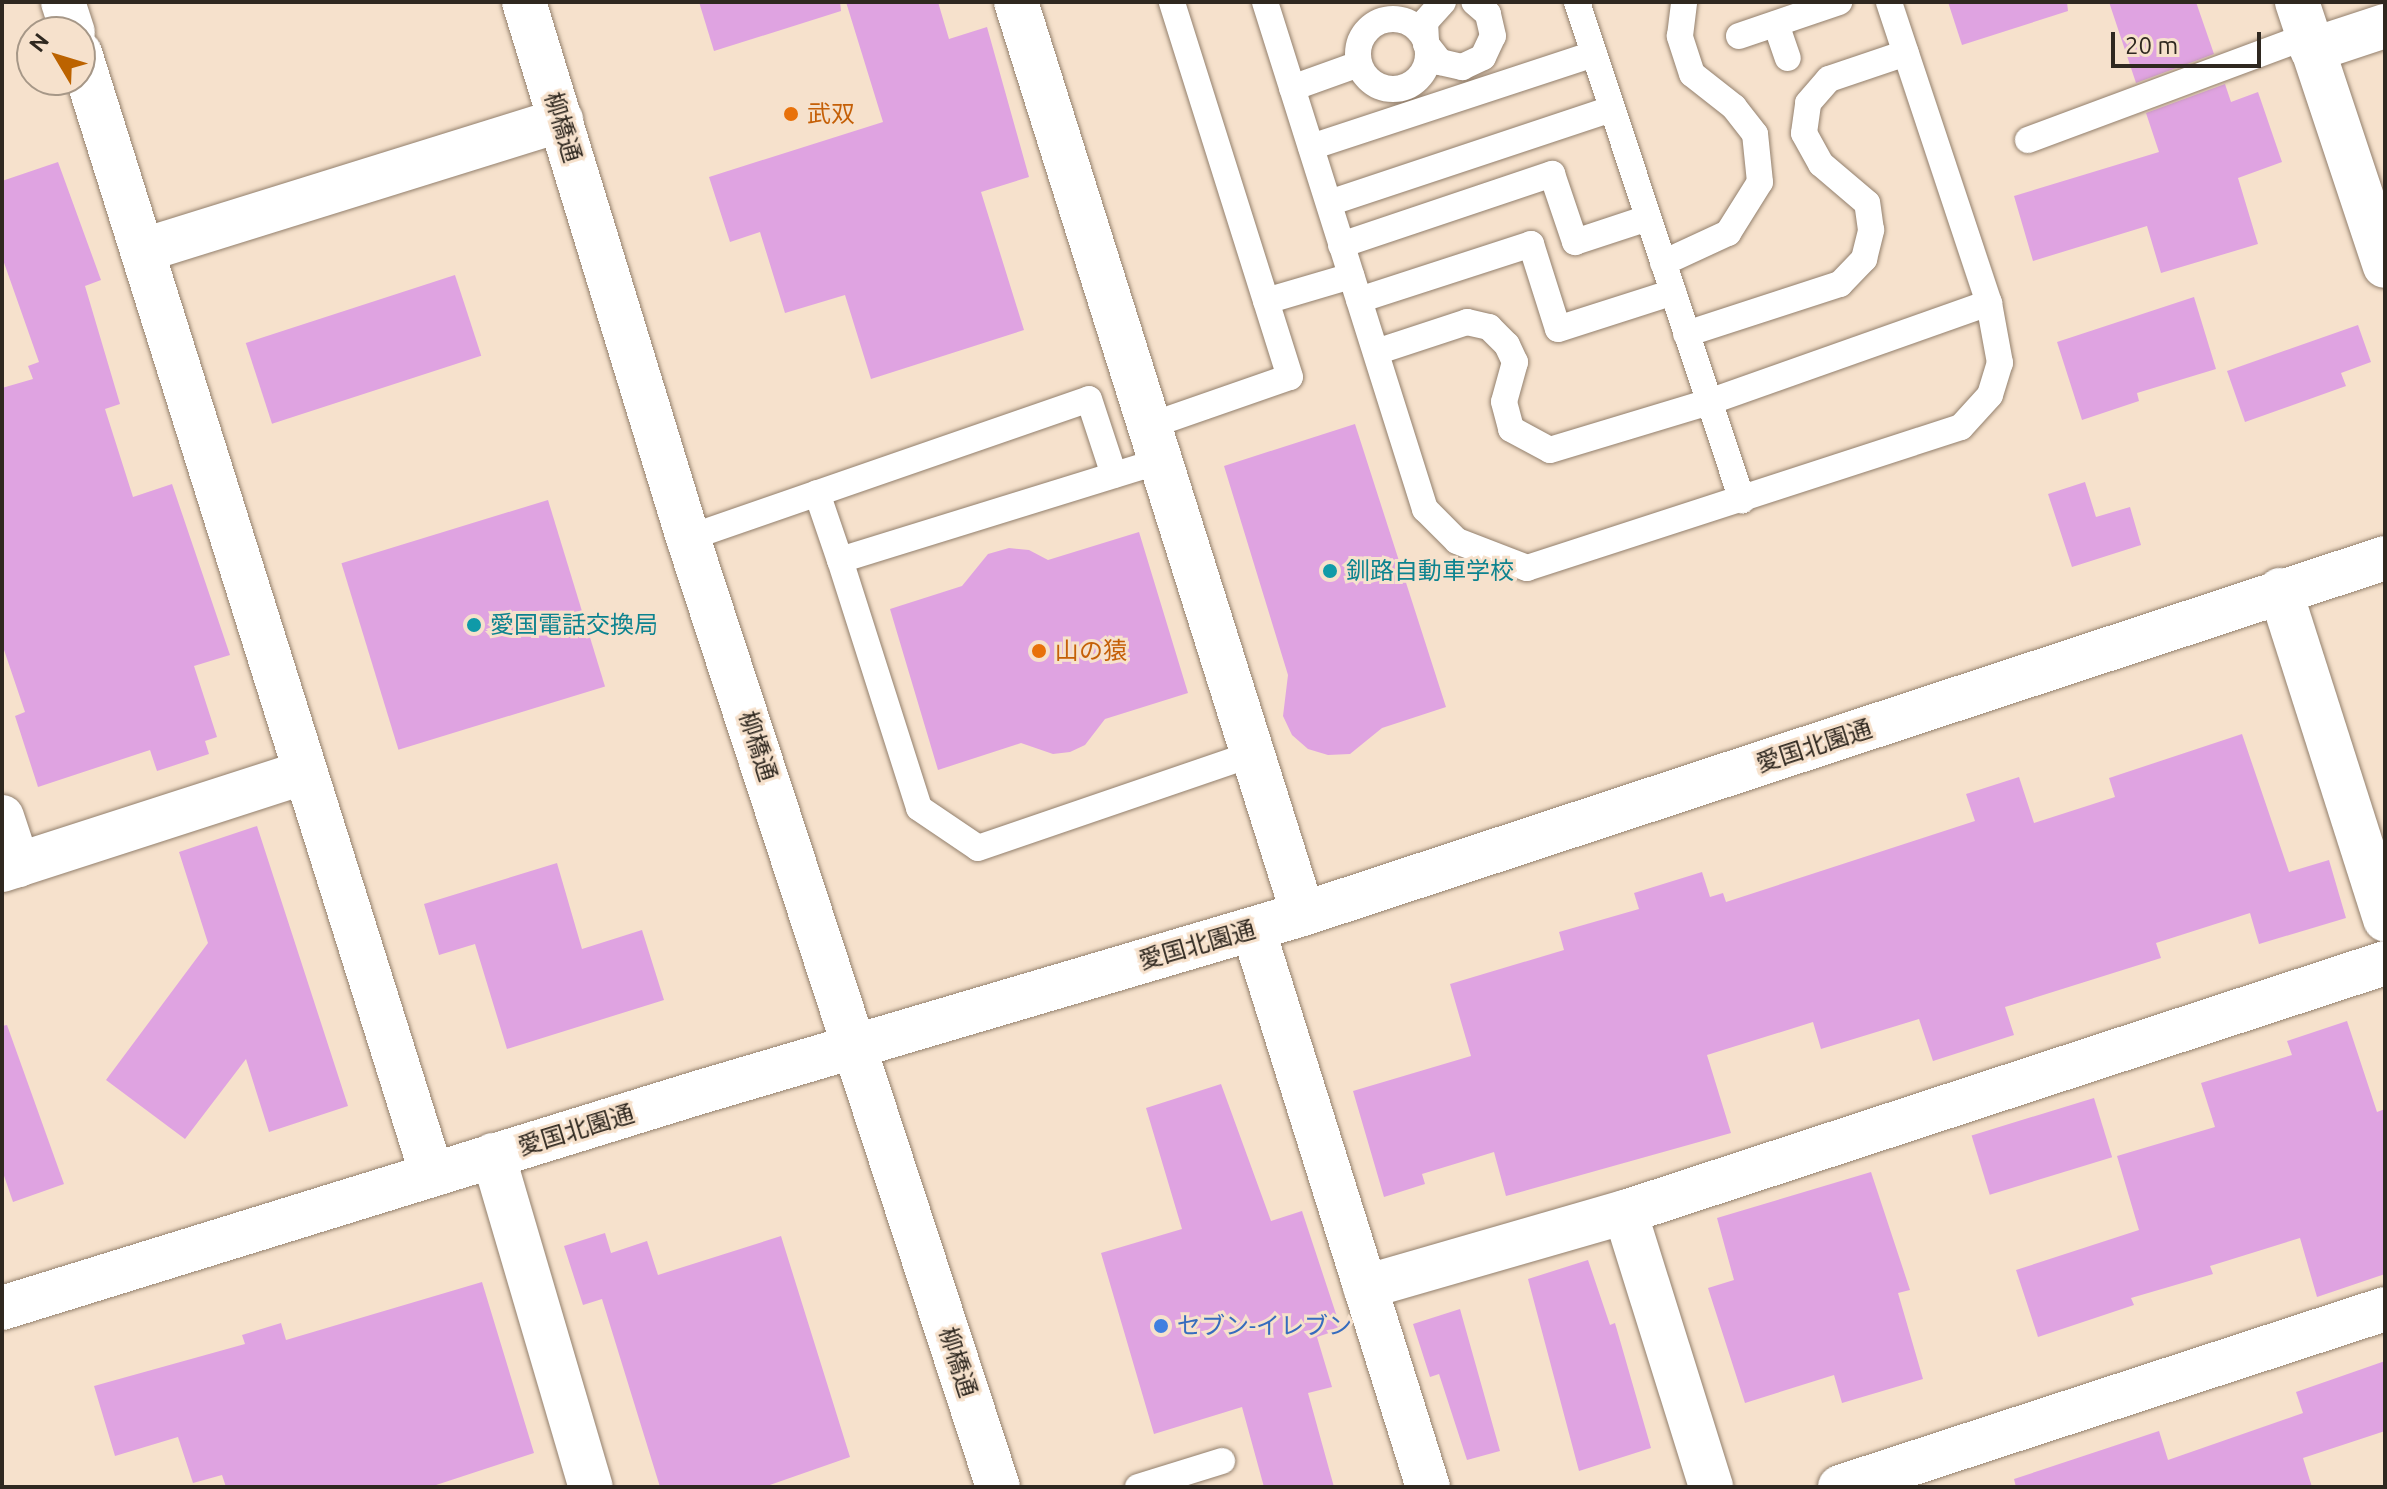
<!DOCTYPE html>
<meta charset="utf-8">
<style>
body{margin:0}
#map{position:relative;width:2387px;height:1489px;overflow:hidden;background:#f6e1cc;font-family:Ubuntu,"Noto Sans JP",sans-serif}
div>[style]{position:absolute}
.building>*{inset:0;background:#dfa3e1;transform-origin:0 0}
.roads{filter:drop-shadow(0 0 2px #93806d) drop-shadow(0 0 2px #93806d)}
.service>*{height:26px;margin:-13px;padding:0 13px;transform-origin:13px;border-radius:13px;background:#fff}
.service>.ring{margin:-13px;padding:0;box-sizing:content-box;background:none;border:26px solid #fff;border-radius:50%}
.minor>*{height:44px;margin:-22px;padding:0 22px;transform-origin:22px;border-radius:22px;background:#fff}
.tertiary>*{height:44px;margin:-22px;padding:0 22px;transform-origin:22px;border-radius:22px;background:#fff}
.dots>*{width:22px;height:22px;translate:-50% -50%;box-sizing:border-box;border:4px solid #f6e1cc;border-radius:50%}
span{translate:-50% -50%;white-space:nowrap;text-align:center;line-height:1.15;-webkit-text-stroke:6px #f6e1cc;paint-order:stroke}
.food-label{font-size:24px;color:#c56008}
.left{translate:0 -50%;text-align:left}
.street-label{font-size:24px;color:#2f2820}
.culture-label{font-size:24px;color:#0d838f}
.shop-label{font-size:24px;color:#366cbe}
.frame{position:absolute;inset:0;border:4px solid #2f2820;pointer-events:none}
.north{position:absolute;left:16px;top:16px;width:80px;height:80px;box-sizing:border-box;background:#f6e1cc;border:2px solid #a69787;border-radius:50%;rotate:308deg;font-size:22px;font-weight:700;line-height:32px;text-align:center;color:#2f2820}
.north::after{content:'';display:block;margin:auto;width:28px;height:36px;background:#bc6300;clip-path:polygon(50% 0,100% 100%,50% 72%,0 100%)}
.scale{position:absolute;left:2111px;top:32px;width:150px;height:36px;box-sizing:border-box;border:4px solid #2f2820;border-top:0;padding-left:10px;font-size:24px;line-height:28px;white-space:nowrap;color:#2f2820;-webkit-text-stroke:6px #f6e1cc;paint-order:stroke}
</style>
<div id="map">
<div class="building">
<i style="clip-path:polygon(699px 2px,840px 2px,841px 11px,714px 51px)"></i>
<i style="clip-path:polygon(846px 2px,938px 2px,949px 39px,987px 27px,1029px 177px,981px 192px,1024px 330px,871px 379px,845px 295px,785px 313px,760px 232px,730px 242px,709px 177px,883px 122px)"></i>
<i style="clip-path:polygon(1948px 2px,2067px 2px,2068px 11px,1962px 45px)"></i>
<i style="clip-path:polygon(2109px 2px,2196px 2px,2214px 54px,2136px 83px)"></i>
<i style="clip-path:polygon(2225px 84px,2231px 102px,2258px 92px,2282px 162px,2238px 178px,2258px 244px,2161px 273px,2147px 226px,2033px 261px,2014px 196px,2159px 152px,2146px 113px)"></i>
<i style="clip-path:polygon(58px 162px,101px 280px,85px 286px,120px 404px,105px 409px,133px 497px,172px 484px,230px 655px,194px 666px,217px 737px,205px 741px,209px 754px,157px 771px,150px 750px,38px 787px,15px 716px,25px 712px,2px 644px,2px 388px,33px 379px,28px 366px,39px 362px,2px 257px,2px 181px)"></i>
<i style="left:455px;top:275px;width:85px;height:220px;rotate:72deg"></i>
<i style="clip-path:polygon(2194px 297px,2216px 369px,2137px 393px,2139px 401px,2082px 420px,2057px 342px)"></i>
<i style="clip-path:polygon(2358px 325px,2371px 362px,2341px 373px,2346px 386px,2245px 422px,2227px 371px)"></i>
<i style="clip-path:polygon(1355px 424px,1446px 707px,1382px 728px,1350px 754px,1328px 755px,1308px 749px,1292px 735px,1283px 716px,1288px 675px,1224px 466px)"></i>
<i style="clip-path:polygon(2085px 482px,2096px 517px,2130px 507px,2141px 545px,2072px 567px,2048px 494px)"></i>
<i style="left:548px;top:500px;width:195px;height:216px;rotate:73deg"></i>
<i style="clip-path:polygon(1139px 532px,1188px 693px,1105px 719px,1085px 745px,1070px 752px,1053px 754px,1021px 743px,938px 770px,890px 609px,962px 586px,988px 554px,1009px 548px,1029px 550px,1048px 560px)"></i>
<i style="clip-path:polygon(2242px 734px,2289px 872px,2329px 860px,2346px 918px,2259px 944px,2250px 913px,2156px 943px,2161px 958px,2005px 1007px,2014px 1035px,1933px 1061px,1919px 1019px,1821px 1049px,1813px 1022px,1707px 1055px,1731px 1133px,1506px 1196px,1494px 1152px,1422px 1174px,1425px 1184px,1384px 1197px,1353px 1091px,1471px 1056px,1450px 984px,1564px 950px,1559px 932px,1639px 909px,1634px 893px,1702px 872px,1710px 897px,1723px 893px,1726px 902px,1975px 821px,1966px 794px,2019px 777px,2034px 823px,2115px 797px,2109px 778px)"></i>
<i style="clip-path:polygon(257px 826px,348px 1106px,269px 1132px,246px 1059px,185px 1139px,106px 1080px,208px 943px,179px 852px)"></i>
<i style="clip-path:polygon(557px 863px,582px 949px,642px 930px,664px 1000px,507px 1049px,475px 944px,439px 955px,424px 904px)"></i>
<i style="clip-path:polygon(2347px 1021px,2377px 1112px,2385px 1109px,2385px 1274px,2317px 1297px,2300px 1238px,2210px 1266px,2213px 1274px,2131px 1298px,2134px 1305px,2038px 1337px,2016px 1270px,2139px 1230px,2117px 1156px,2215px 1127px,2201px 1083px,2292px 1055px,2287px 1041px)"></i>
<i style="clip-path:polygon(7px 1025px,64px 1184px,13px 1202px,2px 1170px,2px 1026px)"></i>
<i style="clip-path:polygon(1221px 1084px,1271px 1221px,1302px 1211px,1341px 1329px,1317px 1337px,1332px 1387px,1308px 1393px,1334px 1487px,1264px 1487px,1242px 1407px,1154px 1434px,1101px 1253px,1182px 1229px,1146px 1108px)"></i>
<i style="left:2094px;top:1098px;width:62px;height:128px;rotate:73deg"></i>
<i style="clip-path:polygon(1871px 1172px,1910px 1290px,1898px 1293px,1923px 1379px,1842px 1403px,1834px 1375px,1745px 1403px,1708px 1288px,1734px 1280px,1717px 1218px)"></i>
<i style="clip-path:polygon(605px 1233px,611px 1253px,647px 1241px,658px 1275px,781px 1236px,850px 1457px,764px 1487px,660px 1487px,602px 1299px,583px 1305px,564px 1246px)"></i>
<i style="clip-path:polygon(1588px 1260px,1610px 1325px,1615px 1323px,1651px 1448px,1579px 1471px,1528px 1279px)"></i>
<i style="clip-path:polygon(482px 1282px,534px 1453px,430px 1487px,226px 1487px,222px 1475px,193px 1483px,178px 1437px,115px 1456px,94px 1386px,245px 1344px,242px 1335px,281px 1323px,286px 1340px)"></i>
<i style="clip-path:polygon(1460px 1309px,1500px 1451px,1467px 1460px,1439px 1374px,1430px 1377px,1413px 1324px)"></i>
<i style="clip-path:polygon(2385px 1361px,2385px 1431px,2303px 1458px,2312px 1487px,2016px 1487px,2014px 1479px,2159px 1431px,2168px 1460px,2303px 1413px,2296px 1392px)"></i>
</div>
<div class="roads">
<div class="service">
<i style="left:1265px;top:2px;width:532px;rotate:72.49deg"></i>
<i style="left:1425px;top:509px;width:45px;rotate:45deg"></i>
<i style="left:1457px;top:541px;width:75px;rotate:21.1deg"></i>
<i style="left:1527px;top:568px;width:456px;rotate:-18deg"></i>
<i style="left:1961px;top:427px;width:43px;rotate:-47.8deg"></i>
<i style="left:1990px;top:395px;width:34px;rotate:-73deg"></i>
<i style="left:2000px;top:363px;width:61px;rotate:-100.4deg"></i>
<i style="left:1989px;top:303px;width:317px;rotate:-108.4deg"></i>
<i style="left:1443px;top:2px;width:27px;rotate:132deg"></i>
<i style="left:1425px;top:22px;width:22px;rotate:87deg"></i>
<i style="left:1426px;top:44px;width:23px;rotate:52deg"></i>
<i style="left:1440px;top:62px;width:23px;rotate:13deg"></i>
<i style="left:1462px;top:67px;width:23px;rotate:-25deg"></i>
<i style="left:1483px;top:57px;width:23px;rotate:-65deg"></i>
<i style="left:1493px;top:36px;width:23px;rotate:-103deg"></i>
<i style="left:1488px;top:14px;width:18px;rotate:-139deg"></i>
<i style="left:1577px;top:2px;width:525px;rotate:71.67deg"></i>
<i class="ring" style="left:1358px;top:19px;width:44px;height:44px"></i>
<i style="left:1776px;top:24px;width:36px;rotate:71deg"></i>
<i style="left:1739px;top:36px;width:106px;rotate:-18.8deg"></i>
<i style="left:1292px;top:88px;width:71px;rotate:-19.7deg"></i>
<i style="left:2028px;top:140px;width:299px;rotate:-20.4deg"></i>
<i style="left:1311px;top:147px;width:298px;rotate:-18.2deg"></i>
<i style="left:1329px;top:203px;width:298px;rotate:-18.4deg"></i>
<i style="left:1341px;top:245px;width:223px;rotate:-18.6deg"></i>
<i style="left:1552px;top:174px;width:72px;rotate:71.3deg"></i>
<i style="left:1575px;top:242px;width:77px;rotate:-18.2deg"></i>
<i style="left:1663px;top:263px;width:72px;rotate:-24.8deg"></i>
<i style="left:1728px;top:233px;width:60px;rotate:-57.9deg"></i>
<i style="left:1760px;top:182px;width:48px;rotate:-95.9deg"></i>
<i style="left:1755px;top:134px;width:34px;rotate:-128deg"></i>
<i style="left:1734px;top:107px;width:53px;rotate:-141.8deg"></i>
<i style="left:1692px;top:74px;width:40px;rotate:-108deg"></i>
<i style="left:1680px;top:36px;width:34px;rotate:-83deg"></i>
<i style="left:1359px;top:300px;width:181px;rotate:-18deg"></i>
<i style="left:1531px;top:244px;width:89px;rotate:72.4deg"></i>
<i style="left:1558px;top:329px;width:121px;rotate:-17.8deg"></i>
<i style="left:1266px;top:301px;width:89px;rotate:-16.4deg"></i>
<i style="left:1686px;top:334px;width:162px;rotate:-18deg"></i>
<i style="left:1840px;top:284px;width:35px;rotate:-46deg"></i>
<i style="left:1864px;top:259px;width:30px;rotate:-76deg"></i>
<i style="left:1871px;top:230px;width:27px;rotate:-98deg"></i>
<i style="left:1867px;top:203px;width:60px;rotate:-139.7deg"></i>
<i style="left:1821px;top:164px;width:35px;rotate:-119deg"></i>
<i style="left:1804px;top:133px;width:30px;rotate:-82deg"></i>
<i style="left:1808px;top:103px;width:32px;rotate:-49deg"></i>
<i style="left:1829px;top:79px;width:81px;rotate:-18.7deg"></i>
<i style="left:1376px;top:352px;width:96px;rotate:-18.2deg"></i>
<i style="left:1467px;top:322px;width:23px;rotate:13deg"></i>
<i style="left:1489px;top:327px;width:25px;rotate:45deg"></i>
<i style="left:1507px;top:345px;width:19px;rotate:65deg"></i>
<i style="left:1515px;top:362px;width:41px;rotate:105.4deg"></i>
<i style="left:1504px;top:402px;width:28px;rotate:75deg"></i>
<i style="left:1511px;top:429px;width:44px;rotate:28.3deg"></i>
<i style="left:1550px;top:450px;width:166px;rotate:-16.8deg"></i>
<i style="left:1709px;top:402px;width:297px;rotate:-19.5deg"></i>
<i style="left:1149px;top:426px;width:149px;rotate:-19.2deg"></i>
<i style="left:1290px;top:377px;width:393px;rotate:-107.5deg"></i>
<i style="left:1160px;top:461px;width:335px;rotate:162.8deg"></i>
<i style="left:840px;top:560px;width:260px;rotate:72.3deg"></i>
<i style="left:919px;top:808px;width:71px;rotate:34.1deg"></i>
<i style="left:978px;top:848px;width:291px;rotate:-18.9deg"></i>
<i style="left:817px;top:493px;width:71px;rotate:71.1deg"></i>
<i style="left:688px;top:538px;width:424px;rotate:-19.1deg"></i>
<i style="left:1089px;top:399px;width:80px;rotate:71.8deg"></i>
<i style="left:1138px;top:1487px;width:88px;rotate:-17.2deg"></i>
</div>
<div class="minor">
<i style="left:63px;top:2px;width:32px;rotate:72deg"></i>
<i style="left:1016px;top:2px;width:956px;rotate:72.53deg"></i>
<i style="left:2297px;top:2px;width:278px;rotate:71.6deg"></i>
<i style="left:2312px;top:50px;width:77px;rotate:-18.2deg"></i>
<i style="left:80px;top:53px;width:1176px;rotate:72.58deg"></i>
<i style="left:144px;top:250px;width:437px;rotate:-17.3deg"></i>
<i style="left:2280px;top:590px;width:346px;rotate:72.3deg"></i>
<i style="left:2px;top:817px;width:51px;rotate:71.6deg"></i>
<i style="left:2px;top:870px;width:316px;rotate:-17.9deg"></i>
<i style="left:1253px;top:929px;width:585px;rotate:72.59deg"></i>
<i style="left:493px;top:1155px;width:346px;rotate:73.6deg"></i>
<i style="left:1625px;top:1212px;width:288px;rotate:72.6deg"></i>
<i style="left:1365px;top:1287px;width:271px;rotate:-16.1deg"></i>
<i style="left:1625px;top:1212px;width:800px;rotate:-18.14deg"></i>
<i style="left:1840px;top:1487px;width:573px;rotate:-18.09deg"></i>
</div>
<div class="tertiary">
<i style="left:524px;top:2px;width:561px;rotate:72.99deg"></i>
<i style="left:688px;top:538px;width:998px;rotate:71.91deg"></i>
<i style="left:2px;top:1308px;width:727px;rotate:-17.19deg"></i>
<i style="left:697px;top:1093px;width:632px;rotate:-16.46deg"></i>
<i style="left:1303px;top:914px;width:1139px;rotate:-18.21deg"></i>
</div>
</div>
<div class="dots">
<i style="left:791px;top:114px;background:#e8710a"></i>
<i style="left:1330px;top:571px;background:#0f9aa8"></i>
<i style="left:474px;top:625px;background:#0f9aa8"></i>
<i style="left:1039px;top:651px;background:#e8710a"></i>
<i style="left:1161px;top:1326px;background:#3f7fe0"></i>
</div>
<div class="food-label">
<span class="left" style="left:807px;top:114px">武双</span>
<span class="left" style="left:1055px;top:651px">山の猿</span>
</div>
<div class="street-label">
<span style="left:563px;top:127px;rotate:73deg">柳橋通</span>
<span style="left:758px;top:746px;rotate:72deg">柳橋通</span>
<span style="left:1814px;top:746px;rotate:-18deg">愛国北園通</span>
<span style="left:1197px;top:945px;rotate:-16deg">愛国北園通</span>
<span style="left:576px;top:1130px;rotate:-17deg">愛国北園通</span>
<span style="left:958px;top:1362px;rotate:72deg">柳橋通</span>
</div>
<div class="culture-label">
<span class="left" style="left:1346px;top:571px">釧路自動車学校</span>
<span class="left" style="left:490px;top:625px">愛国電話交換局</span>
</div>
<div class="shop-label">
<span class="left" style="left:1177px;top:1326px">セブン-イレブン</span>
</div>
<div class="frame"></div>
<div class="north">N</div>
<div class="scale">20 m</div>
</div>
